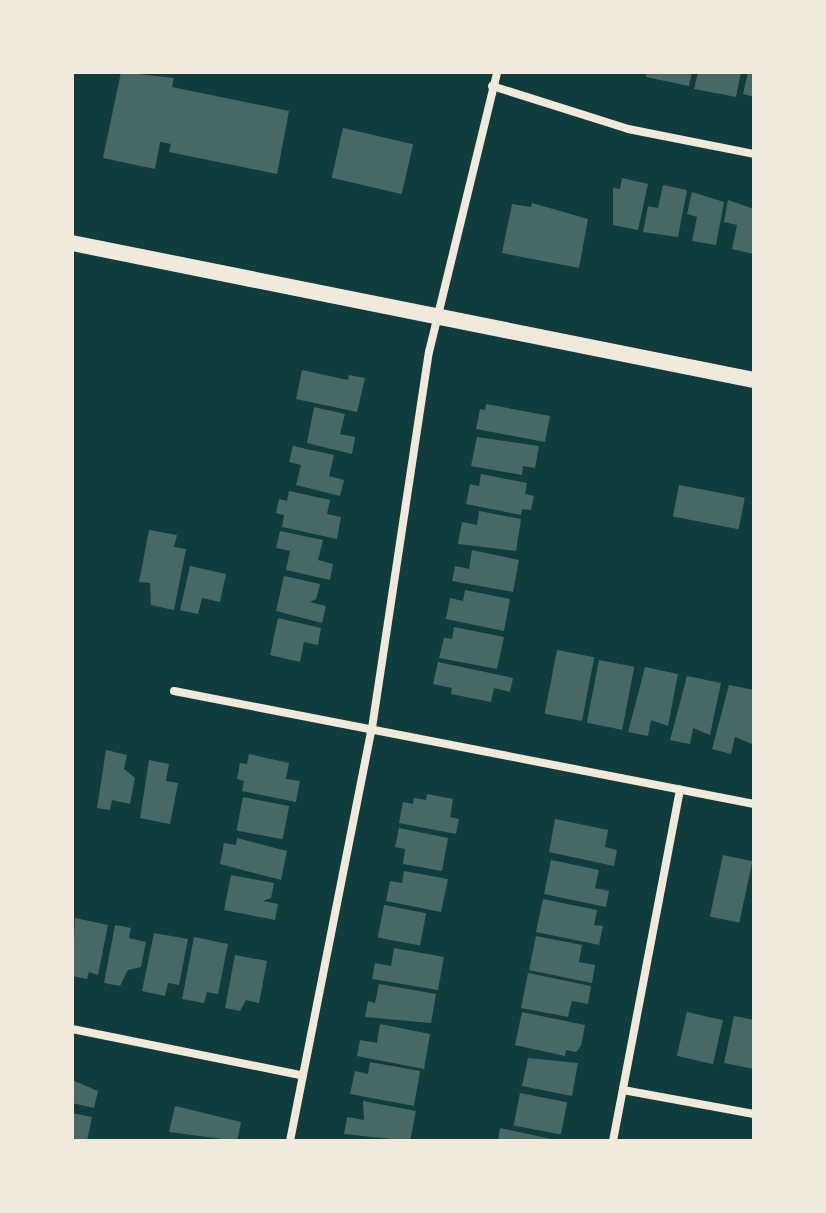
<!DOCTYPE html>
<style>
body{margin:0}
#map{position:relative;width:826px;height:1213px;overflow:hidden;background:#0f3d3e;font-family:"Asap Condensed",sans-serif}
div>[style]{position:absolute}
.building>*{inset:0;background:#486865;transform-origin:0 0}
.minor>*{height:8px;margin:-4px;padding:0 4px;transform-origin:4px;border-radius:4px;background:#f1e9da}
.secondary>*{height:16px;margin:-8px;padding:0 8px;transform-origin:8px;border-radius:8px;background:#f1e9da}
span{translate:-50% -50%;white-space:nowrap;text-align:center;line-height:1.15;-webkit-text-stroke:8px #f1e9da;paint-order:stroke}
.frame{position:absolute;inset:0;border:74px solid #f1e9da;pointer-events:none}
</style>
<div id="map">
<div class="building">
<i style="clip-path:polygon(121px 72px,174px 78px,172px 87px,289px 111px,277px 174px,169px 152px,171px 144px,160px 142px,155px 169px,103px 158px)"></i>
<i style="clip-path:polygon(647px 72px,692px 72px,689px 86px,646px 77px)"></i>
<i style="clip-path:polygon(698px 72px,741px 72px,736px 97px,694px 89px)"></i>
<i style="clip-path:polygon(748px 72px,754px 72px,754px 97px,743px 94px)"></i>
<i style="left:343px;top:128px;width:72px;height:51px;rotate:13deg"></i>
<i style="clip-path:polygon(622px 178px,648px 184px,638px 230px,613px 225px,613px 188px,620px 189px)"></i>
<i style="clip-path:polygon(663px 185px,687px 190px,678px 237px,643px 232px,648px 206px,658px 208px)"></i>
<i style="clip-path:polygon(692px 192px,724px 202px,716px 245px,692px 241px,697px 217px,687px 214px)"></i>
<i style="clip-path:polygon(728px 200px,754px 209px,754px 254px,732px 249px,737px 225px,724px 222px)"></i>
<i style="clip-path:polygon(532px 203px,588px 219px,579px 268px,502px 253px,512px 204px,531px 207px)"></i>
<i style="clip-path:polygon(302px 370px,348px 380px,349px 375px,365px 378px,357px 412px,296px 399px)"></i>
<i style="clip-path:polygon(486px 404px,550px 416px,545px 442px,476px 429px,480px 409px,485px 410px)"></i>
<i style="clip-path:polygon(314px 407px,345px 414px,340px 434px,355px 437px,352px 454px,307px 443px)"></i>
<i style="clip-path:polygon(477px 437px,539px 446px,535px 468px,523px 466px,522px 475px,471px 466px)"></i>
<i style="clip-path:polygon(293px 446px,334px 455px,329px 476px,344px 480px,340px 496px,296px 485px,301px 465px,289px 462px)"></i>
<i style="clip-path:polygon(481px 474px,527px 483px,525px 494px,534px 496px,531px 510px,522px 509px,521px 515px,466px 504px,470px 484px,479px 486px)"></i>
<i style="left:679px;top:485px;width:67px;height:32px;rotate:11deg"></i>
<i style="clip-path:polygon(289px 491px,330px 500px,327px 514px,341px 517px,337px 539px,282px 527px,284px 515px,276px 513px,279px 499px,287px 501px)"></i>
<i style="clip-path:polygon(479px 511px,521px 519px,516px 551px,458px 544px,462px 522px,477px 525px)"></i>
<i style="clip-path:polygon(149px 530px,177px 535px,174px 547px,186px 549px,174px 610px,151px 605px,150px 583px,139px 582px)"></i>
<i style="clip-path:polygon(280px 531px,323px 540px,318px 560px,333px 564px,330px 580px,286px 570px,290px 551px,276px 548px)"></i>
<i style="clip-path:polygon(472px 550px,519px 560px,513px 592px,452px 581px,455px 566px,469px 569px)"></i>
<i style="clip-path:polygon(190px 566px,226px 574px,220px 602px,202px 598px,198px 614px,180px 610px)"></i>
<i style="clip-path:polygon(284px 576px,320px 584px,316px 599px,310px 602px,326px 606px,322px 623px,276px 611px)"></i>
<i style="clip-path:polygon(465px 590px,510px 599px,504px 631px,446px 619px,450px 598px,463px 601px)"></i>
<i style="clip-path:polygon(278px 618px,321px 628px,318px 645px,304px 642px,300px 662px,270px 655px)"></i>
<i style="clip-path:polygon(454px 627px,504px 637px,497px 669px,439px 658px,444px 638px,452px 639px)"></i>
<i style="left:557px;top:650px;width:38px;height:65px;rotate:11deg"></i>
<i style="left:599px;top:660px;width:36px;height:64px;rotate:11deg"></i>
<i style="clip-path:polygon(438px 662px,513px 678px,510px 692px,494px 688px,491px 702px,451px 694px,452px 688px,433px 684px)"></i>
<i style="clip-path:polygon(645px 667px,678px 674px,668px 726px,651px 720px,648px 736px,628px 732px)"></i>
<i style="clip-path:polygon(687px 676px,721px 683px,710px 735px,693px 728px,690px 744px,670px 740px)"></i>
<i style="clip-path:polygon(729px 685px,754px 690px,752px 744px,735px 737px,731px 754px,712px 749px)"></i>
<i style="clip-path:polygon(106px 750px,127px 755px,124px 769px,135px 778px,130px 804px,112px 800px,110px 810px,97px 808px)"></i>
<i style="clip-path:polygon(249px 754px,289px 763px,286px 779px,300px 781px,296px 802px,242px 791px,244px 781px,237px 779px,240px 763px,247px 764px)"></i>
<i style="clip-path:polygon(149px 760px,169px 764px,166px 781px,178px 783px,170px 824px,140px 818px)"></i>
<i style="clip-path:polygon(427px 794px,453px 799px,450px 817px,459px 819px,456px 834px,399px 823px,403px 802px,413px 804px,414px 798px,426px 800px)"></i>
<i style="left:243px;top:797px;width:47px;height:34px;rotate:11deg"></i>
<i style="clip-path:polygon(555px 819px,608px 830px,605px 847px,617px 850px,614px 866px,549px 852px)"></i>
<i style="clip-path:polygon(399px 828px,448px 838px,442px 871px,403px 864px,405px 849px,395px 847px)"></i>
<i style="clip-path:polygon(237px 838px,287px 851px,281px 880px,220px 864px,224px 843px,236px 845px)"></i>
<i style="left:723px;top:855px;width:30px;height:63px;rotate:12deg"></i>
<i style="clip-path:polygon(551px 860px,599px 870px,595px 888px,609px 891px,606px 907px,544px 894px)"></i>
<i style="clip-path:polygon(404px 871px,448px 879px,441px 912px,386px 901px,390px 881px,402px 883px)"></i>
<i style="clip-path:polygon(231px 875px,274px 883px,271px 898px,263px 901px,278px 904px,275px 920px,224px 910px)"></i>
<i style="clip-path:polygon(543px 899px,597px 910px,594px 925px,603px 926px,599px 945px,536px 932px)"></i>
<i style="left:384px;top:905px;width:43px;height:33px;rotate:11deg"></i>
<i style="clip-path:polygon(75px 918px,108px 925px,98px 975px,89px 972px,87px 979px,72px 976px)"></i>
<i style="clip-path:polygon(115px 925px,131px 928px,129px 938px,146px 942px,141px 967px,128px 970px,120px 986px,104px 983px)"></i>
<i style="clip-path:polygon(154px 933px,188px 939px,179px 985px,168px 983px,165px 996px,142px 991px)"></i>
<i style="clip-path:polygon(536px 936px,582px 945px,579px 962px,595px 965px,592px 983px,529px 970px)"></i>
<i style="clip-path:polygon(194px 937px,228px 944px,218px 994px,207px 992px,204px 1003px,182px 999px)"></i>
<i style="clip-path:polygon(394px 948px,444px 957px,438px 990px,372px 979px,375px 963px,391px 966px)"></i>
<i style="clip-path:polygon(235px 955px,267px 961px,259px 1003px,246px 1000px,240px 1011px,225px 1008px)"></i>
<i style="clip-path:polygon(528px 973px,591px 986px,588px 1004px,572px 1001px,568px 1017px,521px 1008px)"></i>
<i style="clip-path:polygon(379px 984px,436px 994px,431px 1023px,365px 1017px,368px 1001px,375px 1003px)"></i>
<i style="clip-path:polygon(522px 1012px,585px 1025px,581px 1046px,576px 1052px,566px 1050px,565px 1056px,515px 1045px)"></i>
<i style="left:687px;top:1012px;width:37px;height:45px;rotate:13deg"></i>
<i style="clip-path:polygon(734px 1016px,754px 1020px,754px 1069px,724px 1063px)"></i>
<i style="clip-path:polygon(380px 1024px,430px 1034px,424px 1069px,357px 1056px,360px 1040px,377px 1043px)"></i>
<i style="clip-path:polygon(528px 1058px,578px 1063px,572px 1096px,522px 1086px)"></i>
<i style="clip-path:polygon(370px 1062px,420px 1071px,414px 1106px,350px 1094px,355px 1071px,368px 1074px)"></i>
<i style="clip-path:polygon(72px 1080px,98px 1091px,94px 1108px,72px 1103px)"></i>
<i style="left:520px;top:1093px;width:48px;height:33px;rotate:11deg"></i>
<i style="clip-path:polygon(363px 1101px,416px 1111px,410px 1141px,344px 1134px,347px 1117px,364px 1120px)"></i>
<i style="clip-path:polygon(175px 1106px,241px 1122px,237px 1141px,169px 1132px)"></i>
<i style="clip-path:polygon(72px 1113px,92px 1117px,87px 1141px,72px 1141px)"></i>
<i style="clip-path:polygon(500px 1128px,556px 1140px,555px 1141px,498px 1141px)"></i>
</div>
<div class="minor">
<i style="left:492px;top:86px;width:143px;rotate:17.5deg"></i>
<i style="left:628px;top:129px;width:128px;rotate:11.2deg"></i>
<i style="left:174px;top:691px;width:591px;rotate:11.02deg"></i>
<i style="left:72px;top:1029px;width:234px;rotate:11.4deg"></i>
<i style="left:623px;top:1090px;width:133px;rotate:10.4deg"></i>
<i style="left:290px;top:1141px;width:421px;rotate:-78.8deg"></i>
<i style="left:372px;top:728px;width:380px;rotate:-81.4deg"></i>
<i style="left:429px;top:352px;width:288px;rotate:-76.3deg"></i>
<i style="left:613px;top:1141px;width:358px;rotate:-79.2deg"></i>
</div>
<div class="secondary">
<i style="left:72px;top:243px;width:696px;rotate:11.36deg"></i>
</div>
<div class="frame"></div>
</div>
